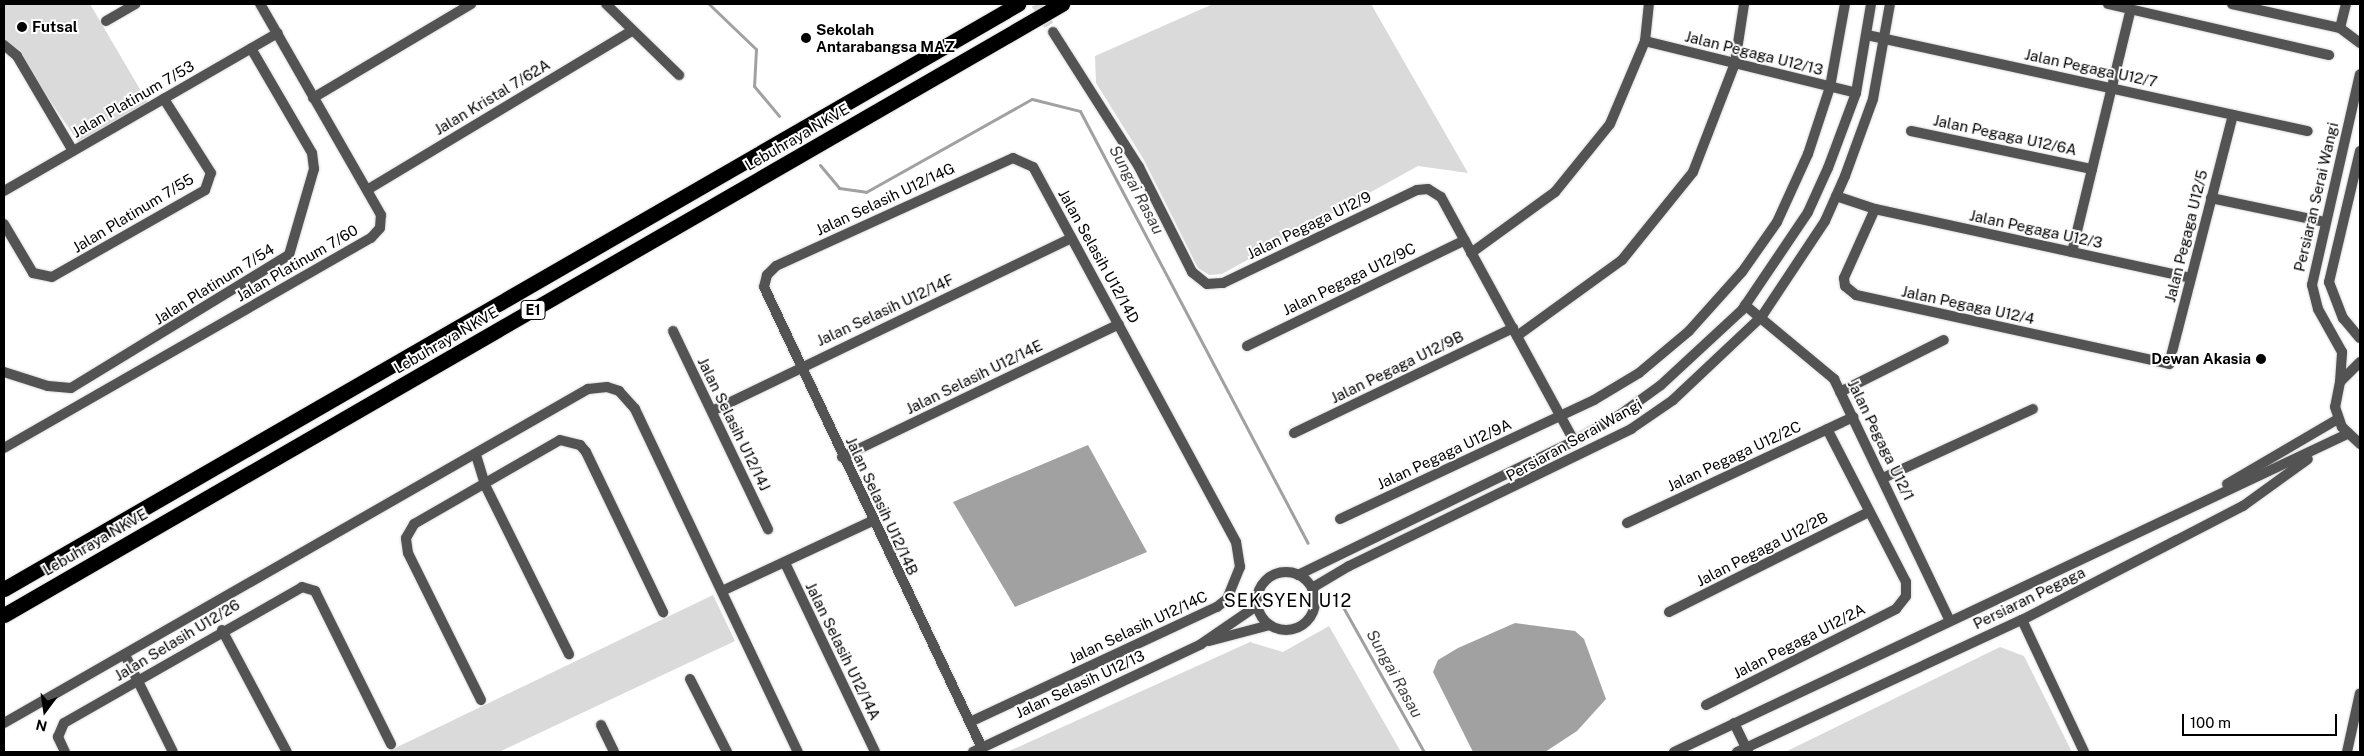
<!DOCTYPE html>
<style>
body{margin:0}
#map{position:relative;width:2364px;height:756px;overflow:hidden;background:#fff;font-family:"Public Sans",sans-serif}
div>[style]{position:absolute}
.green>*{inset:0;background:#dadada}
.water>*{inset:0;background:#a1a1a1}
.stream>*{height:3px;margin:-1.5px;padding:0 1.5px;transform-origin:1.5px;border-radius:1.5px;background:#a1a1a1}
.tertiary-tunnel>*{height:10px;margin-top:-5px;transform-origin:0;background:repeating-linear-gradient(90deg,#d9d9d9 0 10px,transparent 0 15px)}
.roads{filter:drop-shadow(0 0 1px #dbdbdb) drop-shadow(0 0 1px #dbdbdb)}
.minor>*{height:10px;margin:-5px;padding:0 5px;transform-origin:5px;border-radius:5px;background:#535353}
.tertiary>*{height:10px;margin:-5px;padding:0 5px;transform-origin:5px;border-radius:5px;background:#535353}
.tertiary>.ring{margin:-5px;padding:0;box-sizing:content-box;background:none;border:10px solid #535353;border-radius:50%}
.motorway>*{height:15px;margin:-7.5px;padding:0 7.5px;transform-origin:7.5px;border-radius:7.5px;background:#000}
.dots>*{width:14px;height:14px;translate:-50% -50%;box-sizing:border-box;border:2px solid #fff;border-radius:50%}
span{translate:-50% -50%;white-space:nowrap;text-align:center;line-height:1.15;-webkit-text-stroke:4px #fff;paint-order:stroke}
.shield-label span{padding:1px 4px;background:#fff;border:1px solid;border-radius:4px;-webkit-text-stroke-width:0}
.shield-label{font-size:14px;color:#000;font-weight:700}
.poi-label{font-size:15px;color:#000;font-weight:700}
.left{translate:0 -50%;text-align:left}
.right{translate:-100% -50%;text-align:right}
.street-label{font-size:15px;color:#000}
.water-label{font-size:16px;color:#424242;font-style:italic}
.quarter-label{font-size:18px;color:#000;letter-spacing:1px}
.frame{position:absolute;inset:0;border:5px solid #000;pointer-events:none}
.north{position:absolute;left:20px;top:686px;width:50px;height:50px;-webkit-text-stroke:4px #fff;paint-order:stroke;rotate:194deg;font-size:14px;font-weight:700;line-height:20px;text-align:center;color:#000}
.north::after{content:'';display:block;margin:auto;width:18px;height:22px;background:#000;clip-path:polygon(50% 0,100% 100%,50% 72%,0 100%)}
.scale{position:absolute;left:2182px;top:714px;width:155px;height:22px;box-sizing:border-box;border:2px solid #000;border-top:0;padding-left:6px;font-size:15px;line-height:18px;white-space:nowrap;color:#000;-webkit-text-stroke:4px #fff;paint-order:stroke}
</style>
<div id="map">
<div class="green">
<i style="clip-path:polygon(4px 4px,90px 4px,148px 103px,79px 143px,19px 55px,4px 42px)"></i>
<i style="clip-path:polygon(1213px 4px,1371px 4px,1468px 173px,1418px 166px,1222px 274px,1209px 275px,1198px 268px,1144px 160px,1096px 83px,1095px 56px)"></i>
<i style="clip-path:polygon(713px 595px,735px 641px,499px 752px,387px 752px)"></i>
<i style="clip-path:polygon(1329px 626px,1401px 752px,1007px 752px,1250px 642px,1283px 652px)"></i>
<i style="clip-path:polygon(2000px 647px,2024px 656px,2072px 752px,1785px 752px)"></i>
</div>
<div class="water">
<i style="clip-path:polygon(1088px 445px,1147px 552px,1015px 607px,953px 502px)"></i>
<i style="clip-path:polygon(1515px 623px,1575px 631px,1584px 639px,1606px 699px,1577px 731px,1545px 752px,1473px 752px,1433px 672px,1438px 660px,1458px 648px)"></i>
</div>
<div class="stream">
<i style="left:709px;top:4px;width:65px;rotate:43.8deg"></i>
<i style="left:756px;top:49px;width:37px;rotate:93deg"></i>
<i style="left:754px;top:86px;width:39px;rotate:50deg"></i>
<i style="left:820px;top:165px;width:30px;rotate:50deg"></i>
<i style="left:839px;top:188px;width:27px;rotate:8deg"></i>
<i style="left:866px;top:192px;width:190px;rotate:-29.3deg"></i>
<i style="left:1032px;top:99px;width:49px;rotate:14deg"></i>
<i style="left:1080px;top:111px;width:488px;rotate:62.2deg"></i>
<i style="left:1343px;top:607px;width:166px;rotate:60.8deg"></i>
</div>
<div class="tertiary-tunnel">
<i style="left:1036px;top:4px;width:33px;rotate:59deg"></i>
</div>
<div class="roads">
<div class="minor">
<i style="left:606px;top:4px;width:102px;rotate:44.2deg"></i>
<i style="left:2108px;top:4px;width:227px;rotate:13deg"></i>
<i style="left:2232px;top:4px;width:111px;rotate:12.5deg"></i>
<i style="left:2340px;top:28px;width:25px;rotate:37deg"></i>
<i style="left:106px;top:21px;width:34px;rotate:-30deg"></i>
<i style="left:2340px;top:28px;width:25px;rotate:-76deg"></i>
<i style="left:1867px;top:35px;width:451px;rotate:12.3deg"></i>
<i style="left:1645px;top:41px;width:217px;rotate:13.8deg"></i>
<i style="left:4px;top:45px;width:17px;rotate:40deg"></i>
<i style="left:17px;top:56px;width:110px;rotate:59.5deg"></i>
<i style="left:313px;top:98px;width:184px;rotate:-30.7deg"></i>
<i style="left:1911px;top:131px;width:185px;rotate:11.9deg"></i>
<i style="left:367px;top:190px;width:309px;rotate:-31deg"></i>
<i style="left:4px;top:191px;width:316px;rotate:-30deg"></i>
<i style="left:1836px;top:196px;width:41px;rotate:18.4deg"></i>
<i style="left:1875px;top:209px;width:323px;rotate:12.3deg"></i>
<i style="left:2211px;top:198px;width:116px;rotate:11.9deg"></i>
<i style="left:1875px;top:209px;width:76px;rotate:114.2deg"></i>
<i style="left:1844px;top:278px;width:8px;rotate:83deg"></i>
<i style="left:1845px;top:286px;width:14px;rotate:39deg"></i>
<i style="left:1856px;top:295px;width:321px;rotate:12.4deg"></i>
<i style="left:2169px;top:364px;width:257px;rotate:-75.6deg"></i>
<i style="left:4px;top:224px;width:57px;rotate:59.4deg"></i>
<i style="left:33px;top:273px;width:19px;rotate:12deg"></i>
<i style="left:52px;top:277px;width:176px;rotate:-29.6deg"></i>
<i style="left:205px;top:190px;width:18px;rotate:-71deg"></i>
<i style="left:211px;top:173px;width:88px;rotate:-122.4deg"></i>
<i style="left:2072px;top:252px;width:250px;rotate:-76.4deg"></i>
<i style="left:1471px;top:253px;width:104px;rotate:-36deg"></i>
<i style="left:1555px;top:192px;width:87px;rotate:-51deg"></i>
<i style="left:1610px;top:124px;width:90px;rotate:-67.1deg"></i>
<i style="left:1645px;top:41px;width:37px;rotate:-84deg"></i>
<i style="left:1745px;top:305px;width:116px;rotate:39.7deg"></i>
<i style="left:1834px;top:379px;width:266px;rotate:64.4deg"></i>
<i style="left:673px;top:331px;width:220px;rotate:64.4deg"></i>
<i style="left:1517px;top:336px;width:130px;rotate:-35.9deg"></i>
<i style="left:1622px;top:260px;width:113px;rotate:-51.1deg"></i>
<i style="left:1693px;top:172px;width:117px;rotate:-68.9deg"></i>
<i style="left:1735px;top:63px;width:60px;rotate:-81.3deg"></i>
<i style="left:1247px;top:346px;width:242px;rotate:-25.9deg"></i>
<i style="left:4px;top:372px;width:46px;rotate:17.7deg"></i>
<i style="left:48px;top:386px;width:23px;rotate:5deg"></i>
<i style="left:71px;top:388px;width:255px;rotate:-31.4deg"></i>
<i style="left:289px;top:255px;width:90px;rotate:-73.8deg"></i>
<i style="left:314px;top:169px;width:16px;rotate:-97deg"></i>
<i style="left:312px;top:153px;width:121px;rotate:-120.2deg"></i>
<i style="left:1840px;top:392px;width:116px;rotate:-26.6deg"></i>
<i style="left:712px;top:411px;width:399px;rotate:-25.7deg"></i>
<i style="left:1294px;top:433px;width:243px;rotate:-25.6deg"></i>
<i style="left:476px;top:455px;width:31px;rotate:73deg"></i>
<i style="left:485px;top:485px;width:189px;rotate:63.6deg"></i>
<i style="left:842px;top:457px;width:307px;rotate:-25.6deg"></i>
<i style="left:1883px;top:478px;width:165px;rotate:-24.7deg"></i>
<i style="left:2227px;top:484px;width:129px;rotate:-30.4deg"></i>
<i style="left:1340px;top:519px;width:280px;rotate:-25.1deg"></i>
<i style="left:1594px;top:400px;width:52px;rotate:-31deg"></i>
<i style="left:1639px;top:373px;width:65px;rotate:-40deg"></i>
<i style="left:1689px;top:331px;width:79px;rotate:-48.1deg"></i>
<i style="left:1742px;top:272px;width:61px;rotate:-55deg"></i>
<i style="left:1777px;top:222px;width:75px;rotate:-65.5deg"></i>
<i style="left:1808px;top:154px;width:71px;rotate:-71.8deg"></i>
<i style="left:1830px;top:87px;width:84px;rotate:-79.8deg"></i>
<i style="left:1627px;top:523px;width:250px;rotate:-25.1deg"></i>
<i style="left:785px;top:563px;width:209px;rotate:64.5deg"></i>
<i style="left:722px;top:591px;width:166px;rotate:-25deg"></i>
<i style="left:1669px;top:612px;width:224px;rotate:-26.6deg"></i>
<i style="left:2022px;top:620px;width:146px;rotate:64.8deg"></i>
<i style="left:222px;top:630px;width:138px;rotate:62deg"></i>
<i style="left:125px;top:655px;width:108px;rotate:63.7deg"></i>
<i style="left:690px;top:679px;width:82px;rotate:63.1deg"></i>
<i style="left:481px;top:700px;width:164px;rotate:-116.4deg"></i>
<i style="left:408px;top:553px;width:15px;rotate:-98deg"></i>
<i style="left:406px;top:538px;width:16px;rotate:-60deg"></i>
<i style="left:414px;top:524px;width:168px;rotate:-29.9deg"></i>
<i style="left:560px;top:440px;width:21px;rotate:14deg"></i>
<i style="left:580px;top:445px;width:9px;rotate:49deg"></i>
<i style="left:586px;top:452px;width:178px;rotate:64.3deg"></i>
<i style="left:1706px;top:705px;width:213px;rotate:-26.8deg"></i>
<i style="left:1896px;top:609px;width:16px;rotate:-52deg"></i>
<i style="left:1906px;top:596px;width:14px;rotate:-90deg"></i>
<i style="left:1906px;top:582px;width:172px;rotate:-117.3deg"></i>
<i style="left:970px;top:722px;width:272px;rotate:-25deg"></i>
<i style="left:1217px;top:607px;width:13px;rotate:-39deg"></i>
<i style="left:1227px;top:599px;width:35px;rotate:-68deg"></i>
<i style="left:1240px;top:567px;width:25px;rotate:-99deg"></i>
<i style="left:1236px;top:542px;width:426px;rotate:-118.4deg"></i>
<i style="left:1033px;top:167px;width:22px;rotate:-156deg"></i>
<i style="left:1013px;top:158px;width:260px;rotate:155.5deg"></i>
<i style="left:776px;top:266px;width:13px;rotate:135deg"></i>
<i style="left:767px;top:275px;width:12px;rotate:104deg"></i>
<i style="left:764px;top:287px;width:510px;rotate:64.69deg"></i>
<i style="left:1734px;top:723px;width:32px;rotate:64deg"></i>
<i style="left:601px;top:725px;width:30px;rotate:64deg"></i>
<i style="left:65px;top:752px;width:17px;rotate:-115deg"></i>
<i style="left:58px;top:737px;width:15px;rotate:-67deg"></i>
<i style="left:64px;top:723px;width:274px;rotate:-29.7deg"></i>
<i style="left:302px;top:587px;width:14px;rotate:17deg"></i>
<i style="left:315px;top:591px;width:171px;rotate:63.6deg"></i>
<i style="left:1674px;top:752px;width:744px;rotate:-25.29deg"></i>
<i style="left:1737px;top:752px;width:314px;rotate:-24.9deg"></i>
<i style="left:2022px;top:620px;width:249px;rotate:-27.3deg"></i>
<i style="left:2243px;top:506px;width:80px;rotate:-35.9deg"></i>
</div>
<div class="tertiary">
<i style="left:1053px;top:32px;width:160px;rotate:57.5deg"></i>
<i style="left:1139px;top:167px;width:118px;rotate:63.2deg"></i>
<i style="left:1192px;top:272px;width:19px;rotate:39deg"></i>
<i style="left:1207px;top:284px;width:16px;rotate:-4deg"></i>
<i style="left:1223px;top:283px;width:215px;rotate:-25.6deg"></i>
<i style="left:1417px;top:190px;width:11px;rotate:-5deg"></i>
<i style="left:1428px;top:189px;width:15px;rotate:32deg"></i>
<i style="left:1441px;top:197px;width:278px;rotate:61.4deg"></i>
<i style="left:2360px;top:151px;width:135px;rotate:103.3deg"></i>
<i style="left:2329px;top:282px;width:39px;rotate:69deg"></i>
<i style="left:2343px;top:318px;width:26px;rotate:50deg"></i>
<i style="left:2360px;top:362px;width:28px;rotate:135deg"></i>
<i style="left:2340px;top:382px;width:25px;rotate:101deg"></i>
<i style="left:2335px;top:407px;width:21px;rotate:71deg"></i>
<i style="left:2342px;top:427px;width:25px;rotate:43deg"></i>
<i style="left:2340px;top:382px;width:30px;rotate:-86deg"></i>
<i style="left:2342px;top:352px;width:49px;rotate:-119.2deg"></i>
<i style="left:2318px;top:309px;width:25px;rotate:-104deg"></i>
<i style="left:2312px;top:285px;width:216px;rotate:-77.2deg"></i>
<i style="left:4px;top:448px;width:423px;rotate:-29.8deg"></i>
<i style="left:371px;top:238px;width:13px;rotate:-48deg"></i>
<i style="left:380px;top:228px;width:13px;rotate:-86deg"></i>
<i style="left:381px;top:215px;width:243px;rotate:-119.8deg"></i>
<i class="ring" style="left:1257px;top:572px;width:48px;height:48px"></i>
<i style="left:1298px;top:575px;width:307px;rotate:-25.9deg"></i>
<i style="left:1574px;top:441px;width:54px;rotate:-29.9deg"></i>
<i style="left:1621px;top:414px;width:49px;rotate:-35.9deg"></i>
<i style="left:1661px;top:385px;width:110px;rotate:-42.8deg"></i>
<i style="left:1742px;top:310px;width:118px;rotate:-56deg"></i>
<i style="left:1808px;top:212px;width:48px;rotate:-65.6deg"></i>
<i style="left:1828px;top:168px;width:80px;rotate:-69.5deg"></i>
<i style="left:1856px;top:93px;width:90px;rotate:-80.4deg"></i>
<i style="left:1312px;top:588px;width:43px;rotate:-30.7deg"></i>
<i style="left:1349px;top:566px;width:314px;rotate:-25.9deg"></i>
<i style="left:1631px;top:429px;width:51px;rotate:-34.6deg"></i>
<i style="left:1673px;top:400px;width:122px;rotate:-43.3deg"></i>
<i style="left:1762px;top:316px;width:114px;rotate:-56.4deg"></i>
<i style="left:1825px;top:221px;width:49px;rotate:-66deg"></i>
<i style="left:1845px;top:176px;width:82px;rotate:-70deg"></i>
<i style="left:1873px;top:99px;width:97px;rotate:-79.9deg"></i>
<i style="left:1209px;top:641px;width:63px;rotate:-14.7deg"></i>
<i style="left:4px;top:723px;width:673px;rotate:-29.77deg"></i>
<i style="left:588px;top:389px;width:19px;rotate:-6deg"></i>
<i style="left:607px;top:387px;width:13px;rotate:18deg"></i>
<i style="left:619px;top:391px;width:24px;rotate:48deg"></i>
<i style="left:635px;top:409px;width:380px;rotate:64.6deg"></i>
<i style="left:973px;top:752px;width:252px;rotate:-25.3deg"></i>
<i style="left:1201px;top:644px;width:69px;rotate:-34.4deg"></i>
<i style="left:2347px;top:752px;width:60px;rotate:-77.6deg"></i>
</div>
<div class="motorway">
<i style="left:4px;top:589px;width:1171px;rotate:-29.98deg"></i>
<i style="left:4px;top:615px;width:1222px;rotate:-30.01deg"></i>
</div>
</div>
<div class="dots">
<i style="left:22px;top:27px;background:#000"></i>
<i style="left:806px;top:38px;background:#000"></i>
<i style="left:2261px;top:359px;background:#000"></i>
</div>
<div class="shield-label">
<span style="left:533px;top:310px">E1</span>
</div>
<div class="poi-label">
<span class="left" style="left:32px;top:27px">Futsal</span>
<span class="left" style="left:816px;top:38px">Sekolah<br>Antarabangsa MAZ</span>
<span class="right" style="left:2251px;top:359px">Dewan Akasia</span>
</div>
<div class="street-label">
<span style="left:1754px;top:53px;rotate:14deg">Jalan Pegaga U12/13</span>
<span style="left:2091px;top:68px;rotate:12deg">Jalan Pegaga U12/7</span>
<span style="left:492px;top:97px;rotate:-31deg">Jalan Kristal 7/62A</span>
<span style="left:133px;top:99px;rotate:-30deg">Jalan Platinum 7/53</span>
<span style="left:2005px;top:135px;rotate:12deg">Jalan Pegaga U12/6A</span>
<span style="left:797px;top:137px;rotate:-30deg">Lebuhraya NKVE</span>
<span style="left:2316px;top:197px;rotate:-77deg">Persiaran Serai Wangi</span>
<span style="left:885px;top:199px;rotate:-25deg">Jalan Selasih U12/14G</span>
<span style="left:133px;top:213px;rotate:-31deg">Jalan Platinum 7/55</span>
<span style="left:1309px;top:225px;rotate:-26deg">Jalan Pegaga U12/9</span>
<span style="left:2036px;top:229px;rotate:12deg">Jalan Pegaga U12/3</span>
<span style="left:2186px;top:236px;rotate:-76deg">Jalan Pegaga U12/5</span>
<span style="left:1099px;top:256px;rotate:61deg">Jalan Selasih U12/14D</span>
<span style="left:297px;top:263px;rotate:-30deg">Jalan Platinum 7/60</span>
<span style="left:1349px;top:279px;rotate:-26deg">Jalan Pegaga U12/9C</span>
<span style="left:214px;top:284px;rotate:-32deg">Jalan Platinum 7/54</span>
<span style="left:1968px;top:305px;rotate:12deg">Jalan Pegaga U12/4</span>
<span style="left:885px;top:310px;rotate:-25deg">Jalan Selasih U12/14F</span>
<span style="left:446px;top:340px;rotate:-30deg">Lebuhraya NKVE</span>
<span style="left:1397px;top:367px;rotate:-26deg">Jalan Pegaga U12/9B</span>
<span style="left:974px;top:377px;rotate:-26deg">Jalan Selasih U12/14E</span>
<span style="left:734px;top:424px;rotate:64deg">Jalan Selasih U12/14J</span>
<span style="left:1574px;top:440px;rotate:-29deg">Persiaran Serai Wangi</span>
<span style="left:1881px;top:440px;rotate:64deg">Jalan Pegaga U12/1</span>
<span style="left:1444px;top:454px;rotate:-25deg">Jalan Pegaga U12/9A</span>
<span style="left:1734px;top:456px;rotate:-25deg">Jalan Pegaga U12/2C</span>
<span style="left:882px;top:506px;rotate:65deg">Jalan Selasih U12/14B</span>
<span style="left:95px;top:542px;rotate:-30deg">Lebuhraya NKVE</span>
<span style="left:1762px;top:549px;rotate:-27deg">Jalan Pegaga U12/2B</span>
<span style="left:2029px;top:598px;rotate:-26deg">Persiaran Pegaga</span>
<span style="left:1138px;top:627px;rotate:-25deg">Jalan Selasih U12/14C</span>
<span style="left:177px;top:640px;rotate:-31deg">Jalan Selasih U12/26</span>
<span style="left:1799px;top:641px;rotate:-27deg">Jalan Pegaga U12/2A</span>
<span style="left:843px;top:651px;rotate:64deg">Jalan Selasih U12/14A</span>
<span style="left:1080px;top:684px;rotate:-25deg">Jalan Selasih U12/13</span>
</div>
<div class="water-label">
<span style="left:1136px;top:190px;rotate:62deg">Sungai Rasau</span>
<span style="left:1394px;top:674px;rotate:61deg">Sungai Rasau</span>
</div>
<div class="quarter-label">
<span style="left:1288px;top:601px">SEKSYEN U12</span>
</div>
<div class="frame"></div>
<div class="north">N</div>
<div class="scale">100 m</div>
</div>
